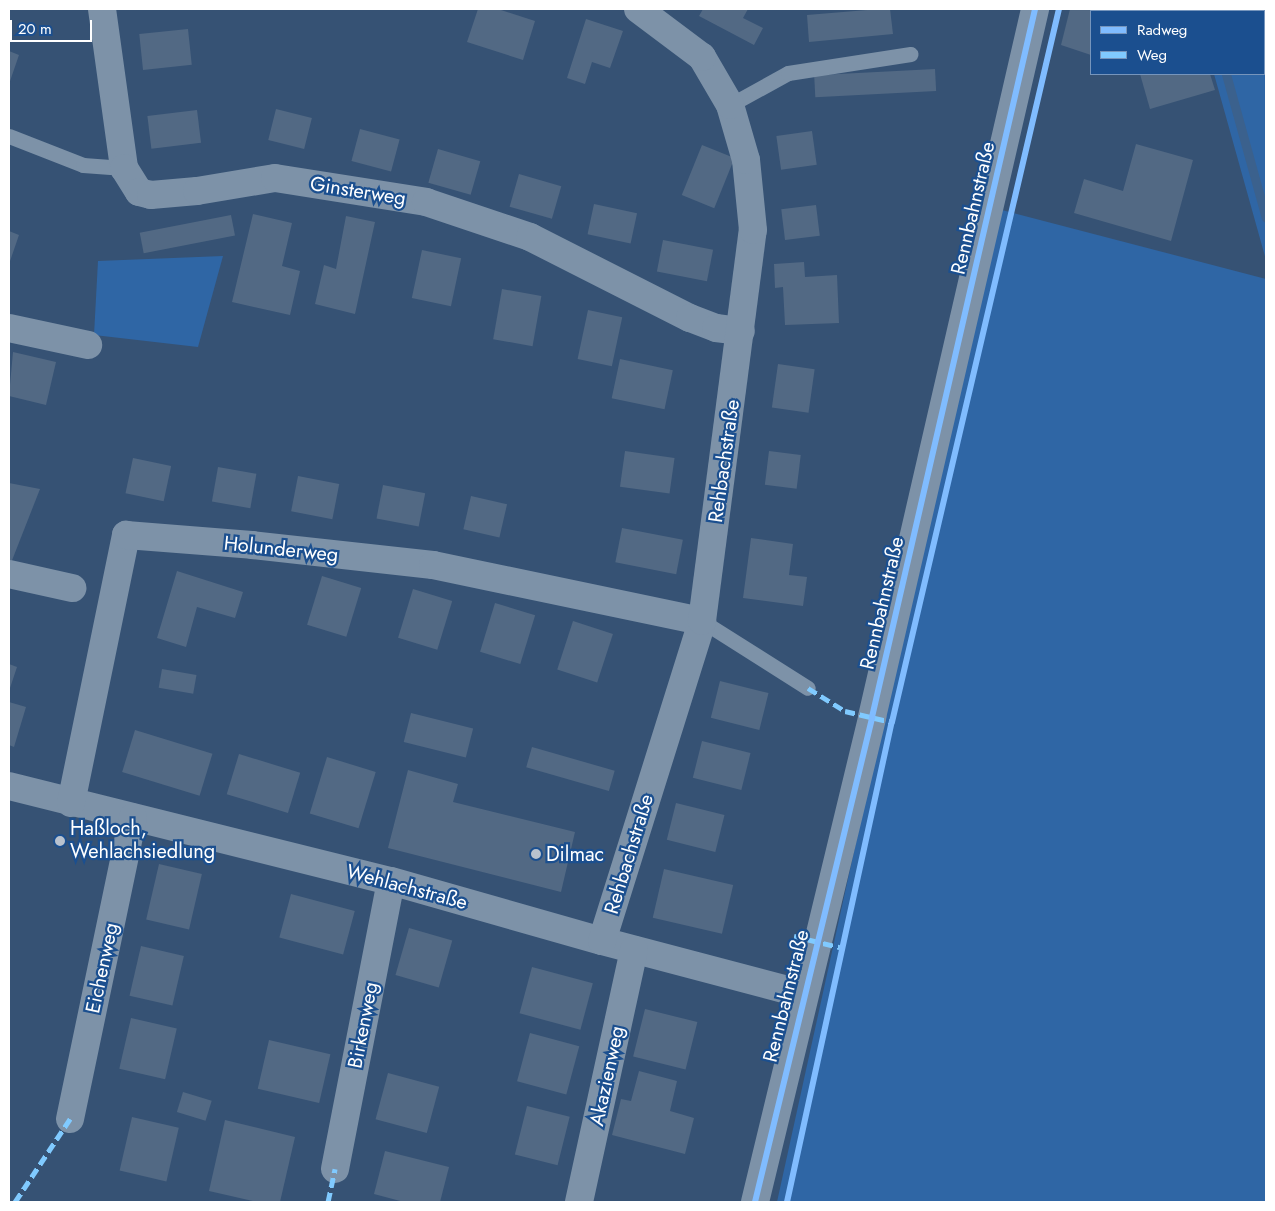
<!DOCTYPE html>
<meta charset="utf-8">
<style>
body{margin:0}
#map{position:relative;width:1275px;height:1211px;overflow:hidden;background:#365274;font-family:Jost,sans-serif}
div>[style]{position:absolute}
.green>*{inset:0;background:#2f66a5}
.stream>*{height:9px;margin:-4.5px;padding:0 4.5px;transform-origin:4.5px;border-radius:4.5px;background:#3b618d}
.building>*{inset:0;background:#526984;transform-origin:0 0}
.service>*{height:15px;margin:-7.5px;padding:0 7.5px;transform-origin:7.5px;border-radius:7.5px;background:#7d92a8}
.minor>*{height:28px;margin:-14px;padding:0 14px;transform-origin:14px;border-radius:14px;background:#7d92a8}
.quiet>*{height:5px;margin-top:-2.5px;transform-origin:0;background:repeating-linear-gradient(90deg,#80caff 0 10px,transparent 0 15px)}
.cycleway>*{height:6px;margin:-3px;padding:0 3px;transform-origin:3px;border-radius:3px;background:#80bcff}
.dots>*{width:14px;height:14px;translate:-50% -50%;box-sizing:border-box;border:2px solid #1b4f8f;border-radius:50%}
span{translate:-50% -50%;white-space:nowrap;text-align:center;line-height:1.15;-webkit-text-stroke:4.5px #1b4f8f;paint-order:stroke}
.street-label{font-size:20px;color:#fff}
.poi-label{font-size:20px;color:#fff}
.left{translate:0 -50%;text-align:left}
.frame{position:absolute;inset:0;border:10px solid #fff;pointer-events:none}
.legend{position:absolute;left:1090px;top:10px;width:175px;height:65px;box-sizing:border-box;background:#1b4f8f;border:1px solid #7695bc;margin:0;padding:6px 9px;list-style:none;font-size:15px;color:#fff}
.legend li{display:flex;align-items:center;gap:10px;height:25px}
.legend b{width:25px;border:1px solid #7695bc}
.scale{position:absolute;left:10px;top:20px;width:82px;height:22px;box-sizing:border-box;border:2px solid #fff;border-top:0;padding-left:6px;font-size:15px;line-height:18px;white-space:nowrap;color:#fff;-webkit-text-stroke:4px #1b4f8f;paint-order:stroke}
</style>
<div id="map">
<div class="green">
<i style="clip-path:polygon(1195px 9px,1266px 9px,1266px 260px,1214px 74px,1264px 74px,1264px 11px)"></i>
<i style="clip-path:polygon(1002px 210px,1266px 279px,1266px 1202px,777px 1202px,884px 715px)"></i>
<i style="clip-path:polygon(223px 256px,198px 347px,94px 335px,98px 261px)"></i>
</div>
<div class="stream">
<i style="left:1207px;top:9px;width:2px;rotate:63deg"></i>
<i style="left:1226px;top:74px;width:149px;rotate:74.5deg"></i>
</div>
<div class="building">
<i style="clip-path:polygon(478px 9px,498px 9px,535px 21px,523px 60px,467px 42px)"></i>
<i style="clip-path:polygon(703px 9px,748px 9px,743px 18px,763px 28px,754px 45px,699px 16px)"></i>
<i style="clip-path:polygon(879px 9px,890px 9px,893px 34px,809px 42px,807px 15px)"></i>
<i style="clip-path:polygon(1070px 9px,1143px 9px,1091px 11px,1091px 55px,1061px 45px)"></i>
<i style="clip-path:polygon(1165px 9px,1191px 9px,1191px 11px,1158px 11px)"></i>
<i style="clip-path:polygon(586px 19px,623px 31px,610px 68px,592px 62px,585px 84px,567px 78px)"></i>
<i style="left:188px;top:29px;width:36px;height:49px;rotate:84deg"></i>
<i style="clip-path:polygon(9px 51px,19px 55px,9px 84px)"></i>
<i style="left:935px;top:69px;width:22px;height:121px;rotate:87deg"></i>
<i style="clip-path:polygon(1140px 74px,1210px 74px,1215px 90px,1150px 109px)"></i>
<i style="left:276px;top:109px;width:37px;height:32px;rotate:14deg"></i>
<i style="left:197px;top:110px;width:33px;height:50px;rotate:83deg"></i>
<i style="left:360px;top:129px;width:41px;height:33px;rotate:15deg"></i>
<i style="left:812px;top:131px;width:34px;height:36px;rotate:82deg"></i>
<i style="clip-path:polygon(1136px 144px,1193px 160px,1171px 241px,1074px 213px,1084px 179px,1123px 191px)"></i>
<i style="left:702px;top:145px;width:35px;height:54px;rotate:22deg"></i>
<i style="left:438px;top:149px;width:44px;height:35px;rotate:16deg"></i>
<i style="left:519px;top:174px;width:44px;height:34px;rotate:16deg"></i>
<i style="left:594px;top:204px;width:44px;height:31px;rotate:12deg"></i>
<i style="left:816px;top:205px;width:31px;height:35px;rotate:83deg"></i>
<i style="clip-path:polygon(253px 214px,292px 223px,282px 266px,300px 271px,290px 315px,232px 302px)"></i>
<i style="left:231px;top:215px;width:21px;height:93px;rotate:79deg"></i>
<i style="clip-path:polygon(346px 216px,375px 222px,355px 314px,315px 304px,324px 265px,336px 269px)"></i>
<i style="clip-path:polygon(9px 231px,19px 235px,9px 264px)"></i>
<i style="left:663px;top:240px;width:51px;height:32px;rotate:11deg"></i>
<i style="left:422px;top:250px;width:40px;height:49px;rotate:12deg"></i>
<i style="clip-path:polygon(804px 262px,805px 277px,837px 275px,839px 323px,785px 325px,783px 287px,775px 288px,774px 264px)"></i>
<i style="left:502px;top:289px;width:40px;height:51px;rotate:10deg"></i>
<i style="left:588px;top:310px;width:35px;height:50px;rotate:12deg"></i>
<i style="clip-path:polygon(13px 352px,56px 362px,46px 405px,9px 396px)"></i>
<i style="left:620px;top:359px;width:54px;height:40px;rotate:12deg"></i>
<i style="left:778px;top:364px;width:37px;height:44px;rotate:8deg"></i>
<i style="left:625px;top:451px;width:50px;height:36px;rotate:8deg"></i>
<i style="left:769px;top:451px;width:32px;height:34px;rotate:7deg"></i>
<i style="left:133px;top:458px;width:39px;height:36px;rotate:12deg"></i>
<i style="left:218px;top:467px;width:39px;height:35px;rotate:10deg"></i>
<i style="left:298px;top:476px;width:42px;height:36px;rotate:11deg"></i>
<i style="clip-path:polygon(9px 483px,40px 489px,9px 568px)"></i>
<i style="left:383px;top:485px;width:43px;height:34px;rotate:11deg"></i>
<i style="left:471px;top:496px;width:37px;height:34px;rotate:13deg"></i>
<i style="left:622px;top:528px;width:62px;height:35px;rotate:11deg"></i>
<i style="clip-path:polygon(751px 538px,793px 544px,789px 575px,807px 577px,803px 606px,743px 598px)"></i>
<i style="clip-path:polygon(177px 571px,243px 592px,235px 618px,197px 607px,186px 647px,157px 638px)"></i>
<i style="left:322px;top:576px;width:41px;height:51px;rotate:17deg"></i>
<i style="left:413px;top:589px;width:41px;height:51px;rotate:17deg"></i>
<i style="left:495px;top:603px;width:42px;height:51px;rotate:17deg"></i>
<i style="left:573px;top:621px;width:42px;height:51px;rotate:18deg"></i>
<i style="clip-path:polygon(9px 664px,17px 667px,9px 691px)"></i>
<i style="left:162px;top:669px;width:35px;height:19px;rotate:10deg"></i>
<i style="left:720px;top:681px;width:50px;height:38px;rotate:14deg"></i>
<i style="clip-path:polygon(9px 702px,26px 707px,14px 747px,9px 745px)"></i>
<i style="left:411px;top:713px;width:64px;height:30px;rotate:14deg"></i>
<i style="left:135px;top:730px;width:81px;height:44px;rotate:17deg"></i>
<i style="left:702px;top:741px;width:50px;height:38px;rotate:14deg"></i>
<i style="left:532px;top:747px;width:86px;height:21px;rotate:16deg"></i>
<i style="left:239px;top:754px;width:64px;height:42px;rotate:17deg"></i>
<i style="left:327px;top:757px;width:51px;height:59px;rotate:17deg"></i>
<i style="clip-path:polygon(408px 770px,458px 784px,453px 802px,575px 832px,561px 892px,388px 848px)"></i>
<i style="left:676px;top:803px;width:50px;height:38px;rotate:14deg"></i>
<i style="left:159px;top:864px;width:44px;height:57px;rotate:13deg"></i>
<i style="left:664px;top:869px;width:71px;height:50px;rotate:13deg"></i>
<i style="left:291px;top:894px;width:66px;height:45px;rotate:15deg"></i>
<i style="left:409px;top:928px;width:45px;height:49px;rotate:16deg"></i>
<i style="left:141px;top:946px;width:44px;height:51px;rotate:13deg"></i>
<i style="left:532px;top:967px;width:63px;height:48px;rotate:15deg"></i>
<i style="left:645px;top:1009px;width:54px;height:49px;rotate:14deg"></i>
<i style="left:131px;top:1018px;width:47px;height:52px;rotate:13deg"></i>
<i style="left:530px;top:1033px;width:51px;height:50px;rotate:15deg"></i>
<i style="left:269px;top:1040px;width:63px;height:50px;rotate:13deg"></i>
<i style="clip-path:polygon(639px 1071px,677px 1081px,670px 1111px,694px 1118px,685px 1154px,612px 1135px,621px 1099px,631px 1101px)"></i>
<i style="left:388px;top:1073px;width:53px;height:48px;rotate:15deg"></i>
<i style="left:183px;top:1092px;width:30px;height:21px;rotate:17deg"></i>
<i style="left:527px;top:1106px;width:44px;height:50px;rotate:14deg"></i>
<i style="left:132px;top:1117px;width:48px;height:55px;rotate:13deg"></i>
<i style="clip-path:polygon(225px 1120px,295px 1137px,280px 1202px,257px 1202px,209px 1191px)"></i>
<i style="clip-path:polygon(385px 1151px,449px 1167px,440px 1202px,404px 1202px,374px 1194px)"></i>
</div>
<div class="service">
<i style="left:730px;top:105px;width:66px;rotate:-28.9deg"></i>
<i style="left:788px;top:73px;width:124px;rotate:-8.8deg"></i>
<i style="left:9px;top:136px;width:79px;rotate:21.4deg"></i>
<i style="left:83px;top:165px;width:41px;rotate:4.2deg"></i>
<i style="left:702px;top:621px;width:125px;rotate:32.3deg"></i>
</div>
<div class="minor">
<i style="left:102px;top:9px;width:161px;rotate:82.1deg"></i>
<i style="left:124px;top:168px;width:28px;rotate:58deg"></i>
<i style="left:139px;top:192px;width:12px;rotate:14deg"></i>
<i style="left:151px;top:195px;width:46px;rotate:-5deg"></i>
<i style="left:197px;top:191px;width:79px;rotate:-9.5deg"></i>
<i style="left:275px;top:178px;width:153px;rotate:9deg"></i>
<i style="left:426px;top:202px;width:110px;rotate:18.6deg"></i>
<i style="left:530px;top:237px;width:179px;rotate:26.9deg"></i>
<i style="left:690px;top:318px;width:28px;rotate:21deg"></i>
<i style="left:716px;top:328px;width:25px;rotate:7deg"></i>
<i style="left:9px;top:328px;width:81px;rotate:12.1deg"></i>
<i style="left:9px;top:574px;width:65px;rotate:12.5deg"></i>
<i style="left:9px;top:786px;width:394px;rotate:14deg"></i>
<i style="left:391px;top:881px;width:219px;rotate:15.9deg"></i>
<i style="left:602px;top:941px;width:208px;rotate:14.8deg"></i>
<i style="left:71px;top:803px;width:274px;rotate:-78.4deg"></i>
<i style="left:126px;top:535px;width:126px;rotate:4.5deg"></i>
<i style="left:252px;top:545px;width:182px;rotate:6.3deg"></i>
<i style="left:433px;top:565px;width:275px;rotate:11.8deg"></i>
<i style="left:602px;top:941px;width:335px;rotate:-72.6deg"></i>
<i style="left:702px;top:621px;width:394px;rotate:-82.6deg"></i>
<i style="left:753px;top:230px;width:70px;rotate:-95.7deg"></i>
<i style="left:746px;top:160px;width:57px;rotate:-106.2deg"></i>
<i style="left:730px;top:105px;width:56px;rotate:-120.3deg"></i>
<i style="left:702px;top:57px;width:80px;rotate:-143.1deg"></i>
<i style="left:70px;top:1119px;width:308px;rotate:-78.2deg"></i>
<i style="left:335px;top:1169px;width:293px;rotate:-79deg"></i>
<i style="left:579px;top:1202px;width:258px;rotate:-77.7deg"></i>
<i style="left:755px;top:1202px;width:499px;rotate:-76.4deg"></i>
<i style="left:872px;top:717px;width:727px;rotate:-77.03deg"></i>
</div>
<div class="quiet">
<i style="left:808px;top:688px;width:44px;rotate:31.9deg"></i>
<i style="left:845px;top:711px;width:48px;rotate:13.2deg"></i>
<i style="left:794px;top:936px;width:50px;rotate:13.8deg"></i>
<i style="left:15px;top:1202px;width:100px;rotate:-56.5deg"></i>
<i style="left:328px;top:1202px;width:34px;rotate:-78deg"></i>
</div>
<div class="cycleway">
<i style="left:755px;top:1202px;width:499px;rotate:-76.4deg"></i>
<i style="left:872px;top:717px;width:727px;rotate:-77.03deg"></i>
<i style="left:787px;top:1202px;width:491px;rotate:-77.7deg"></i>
<i style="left:892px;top:722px;width:732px;rotate:-76.82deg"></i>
</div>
<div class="dots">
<i style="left:60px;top:841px;background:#b9c2ce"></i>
<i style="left:536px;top:854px;background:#b9c2ce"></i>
</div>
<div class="street-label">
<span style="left:358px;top:191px;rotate:9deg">Ginsterweg</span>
<span style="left:973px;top:208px;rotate:-77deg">Rennbahnstraße</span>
<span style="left:724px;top:461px;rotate:-82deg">Rehbachstraße</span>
<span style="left:281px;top:549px;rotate:6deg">Holunderweg</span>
<span style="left:882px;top:603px;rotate:-77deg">Rennbahnstraße</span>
<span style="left:629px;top:854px;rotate:-73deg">Rehbachstraße</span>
<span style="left:407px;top:887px;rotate:15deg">Wehlachstraße</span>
<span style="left:102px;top:968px;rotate:-78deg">Eichenweg</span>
<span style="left:786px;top:996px;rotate:-76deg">Rennbahnstraße</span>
<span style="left:363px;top:1025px;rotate:-79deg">Birkenweg</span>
<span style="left:607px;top:1076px;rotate:-78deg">Akazienweg</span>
</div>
<div class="poi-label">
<span class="left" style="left:70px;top:840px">Haßloch,<br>Wehlachsiedlung</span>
<span class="left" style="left:546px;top:854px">Dilmac</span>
</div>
<div class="frame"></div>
<ul class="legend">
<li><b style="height:6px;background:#80bcff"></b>Radweg</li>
<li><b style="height:6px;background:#80caff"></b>Weg</li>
</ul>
<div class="scale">20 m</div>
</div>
